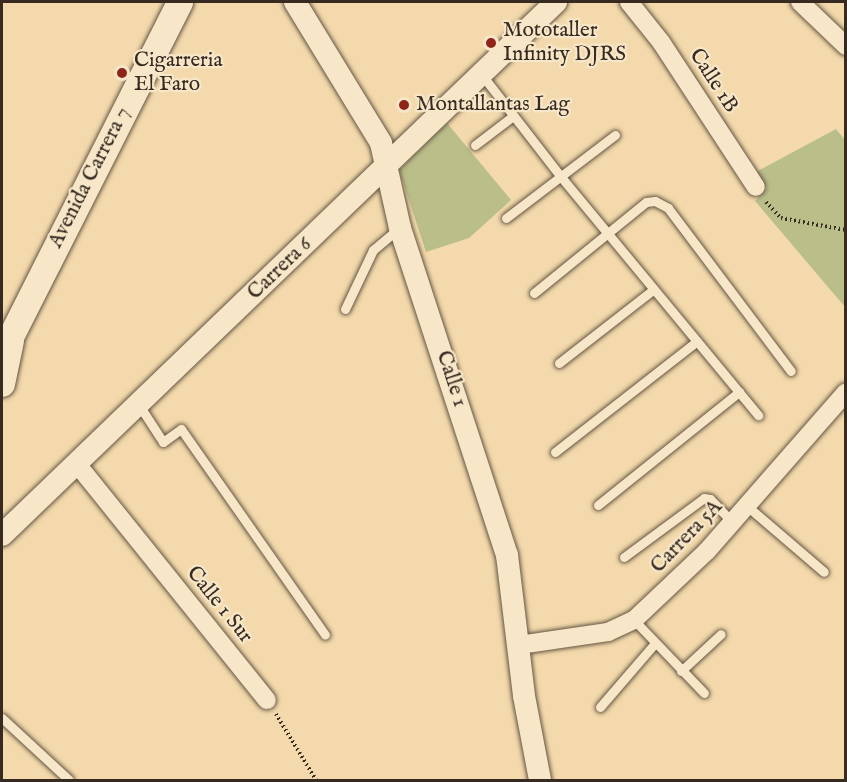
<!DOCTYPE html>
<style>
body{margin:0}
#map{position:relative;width:847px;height:782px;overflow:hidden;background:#f3d9ab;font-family:"IM FELL English",serif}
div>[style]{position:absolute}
.green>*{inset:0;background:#babf89}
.path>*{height:4px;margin-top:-2px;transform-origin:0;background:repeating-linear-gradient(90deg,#362a21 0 1.5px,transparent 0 4.5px)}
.roads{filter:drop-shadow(0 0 2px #655644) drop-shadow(0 0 2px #655644)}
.service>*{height:9px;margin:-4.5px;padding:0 4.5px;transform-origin:4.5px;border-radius:4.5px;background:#f7e6c8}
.minor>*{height:18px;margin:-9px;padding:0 9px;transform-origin:9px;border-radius:9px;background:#f7e6c8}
.tertiary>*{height:22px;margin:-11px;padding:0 11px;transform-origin:11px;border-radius:11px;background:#f7e6c8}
.secondary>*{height:26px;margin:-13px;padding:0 13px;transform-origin:13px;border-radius:13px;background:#f7e6c8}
.dots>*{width:16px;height:16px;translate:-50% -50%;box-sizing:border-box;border:3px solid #f7e6c8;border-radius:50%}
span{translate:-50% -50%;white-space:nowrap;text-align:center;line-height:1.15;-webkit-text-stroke:4.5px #f7e6c8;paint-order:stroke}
.poi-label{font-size:21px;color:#362a21}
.left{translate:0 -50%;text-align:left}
.street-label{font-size:21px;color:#362a21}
.frame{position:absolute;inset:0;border:3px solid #362a21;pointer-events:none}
</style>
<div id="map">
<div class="green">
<i style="clip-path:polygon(447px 123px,511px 200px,469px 238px,426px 252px,399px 170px)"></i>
<i style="clip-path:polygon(836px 129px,845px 140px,845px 307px,755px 201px,767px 188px,756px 172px)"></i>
</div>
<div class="path">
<i style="left:766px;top:202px;width:22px;rotate:47deg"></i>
<i style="left:781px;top:218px;width:66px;rotate:10.5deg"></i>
<i style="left:276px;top:714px;width:77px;rotate:58.8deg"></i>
</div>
<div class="roads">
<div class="service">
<i style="left:482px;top:75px;width:130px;rotate:52.2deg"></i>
<i style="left:562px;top:178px;width:308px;rotate:50.4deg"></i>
<i style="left:475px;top:145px;width:48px;rotate:-37.3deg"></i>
<i style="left:506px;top:218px;width:137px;rotate:-37.3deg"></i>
<i style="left:534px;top:293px;width:144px;rotate:-39.1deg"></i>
<i style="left:646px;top:202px;width:9px;rotate:-6deg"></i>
<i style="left:655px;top:201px;width:15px;rotate:28deg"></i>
<i style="left:668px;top:208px;width:204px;rotate:53deg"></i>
<i style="left:345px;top:309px;width:65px;rotate:-64.6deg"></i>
<i style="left:373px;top:250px;width:33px;rotate:-40deg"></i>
<i style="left:559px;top:363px;width:120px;rotate:-37.9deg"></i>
<i style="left:139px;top:405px;width:44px;rotate:57deg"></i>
<i style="left:163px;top:442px;width:22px;rotate:-36deg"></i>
<i style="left:181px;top:429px;width:251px;rotate:55deg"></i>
<i style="left:555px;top:452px;width:180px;rotate:-38deg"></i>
<i style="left:598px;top:505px;width:181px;rotate:-38.7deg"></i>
<i style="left:747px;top:506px;width:101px;rotate:40.6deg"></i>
<i style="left:624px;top:557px;width:99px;rotate:-36.4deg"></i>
<i style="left:704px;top:498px;width:6px;rotate:9deg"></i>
<i style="left:710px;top:499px;width:33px;rotate:46deg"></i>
<i style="left:634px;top:620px;width:101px;rotate:46.2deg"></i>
<i style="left:681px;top:671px;width:54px;rotate:-42.8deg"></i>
<i style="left:600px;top:707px;width:84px;rotate:-49.3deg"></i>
<i style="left:2px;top:718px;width:91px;rotate:42.8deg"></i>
</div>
<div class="minor">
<i style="left:629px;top:2px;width:51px;rotate:51.3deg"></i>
<i style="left:661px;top:42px;width:173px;rotate:56.8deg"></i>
<i style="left:800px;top:2px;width:64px;rotate:43.7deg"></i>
<i style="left:77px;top:464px;width:303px;rotate:51.2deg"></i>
<i style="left:519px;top:645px;width:90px;rotate:-8.3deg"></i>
<i style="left:608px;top:632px;width:29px;rotate:-25deg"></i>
<i style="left:634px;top:620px;width:100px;rotate:-43.4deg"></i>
<i style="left:707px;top:551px;width:211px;rotate:-48.8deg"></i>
</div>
<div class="tertiary">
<i style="left:295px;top:2px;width:165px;rotate:58.6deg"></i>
<i style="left:381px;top:143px;width:87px;rotate:77.4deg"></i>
<i style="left:400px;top:228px;width:344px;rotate:71.9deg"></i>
<i style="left:507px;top:555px;width:142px;rotate:83.1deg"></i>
<i style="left:524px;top:696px;width:86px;rotate:79.2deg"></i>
<i style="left:2px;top:535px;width:769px;rotate:-43.89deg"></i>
</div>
<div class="secondary">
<i style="left:2px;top:355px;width:395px;rotate:-63.2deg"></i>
<i style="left:2px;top:384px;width:44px;rotate:-78.2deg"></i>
</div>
</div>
<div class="dots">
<i style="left:491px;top:43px;background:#8f2418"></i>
<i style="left:122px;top:73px;background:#8f2418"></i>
<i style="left:404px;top:105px;background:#8f2418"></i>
</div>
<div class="poi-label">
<span class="left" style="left:503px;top:43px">Mototaller<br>Infinity DJRS</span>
<span class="left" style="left:134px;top:73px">Cigarreria<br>El Faro</span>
<span class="left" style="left:416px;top:105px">Montallantas Lag</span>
</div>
<div class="street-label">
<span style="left:713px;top:81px;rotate:57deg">Calle 1B</span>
<span style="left:90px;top:178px;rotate:-63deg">Avenida Carrera 7</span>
<span style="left:280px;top:269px;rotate:-44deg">Carrera 6</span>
<span style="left:451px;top:379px;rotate:72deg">Calle 1</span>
<span style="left:687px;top:537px;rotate:-46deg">Carrera 5A</span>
<span style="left:219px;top:605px;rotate:51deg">Calle 1 Sur</span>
</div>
<div class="frame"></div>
</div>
